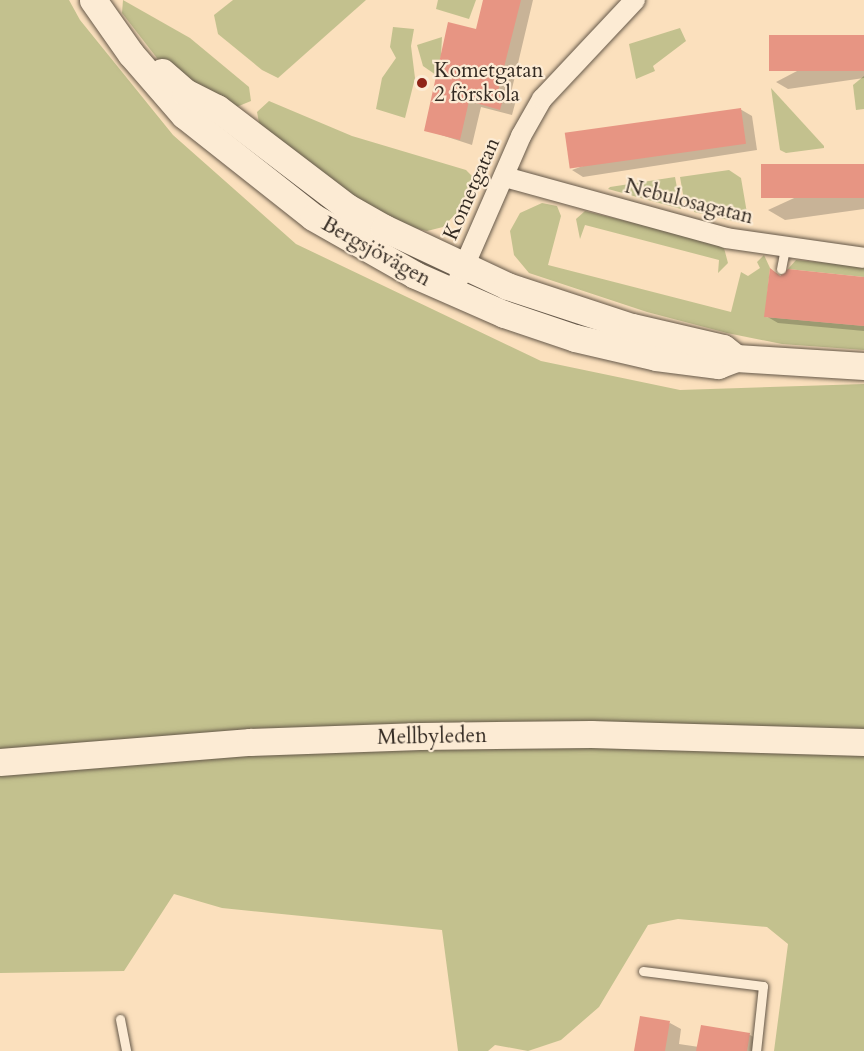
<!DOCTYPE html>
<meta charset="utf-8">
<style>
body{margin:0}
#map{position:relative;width:864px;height:1051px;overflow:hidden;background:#fbe0bd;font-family:Cardo,serif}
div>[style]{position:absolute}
.green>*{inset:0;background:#c3c18e}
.shadow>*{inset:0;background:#0003}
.building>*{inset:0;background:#e79583;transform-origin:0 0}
.roads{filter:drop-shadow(0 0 2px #655849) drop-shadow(0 0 2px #655849)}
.lane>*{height:9px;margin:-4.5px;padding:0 4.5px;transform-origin:4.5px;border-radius:4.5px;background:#fcebd4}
.street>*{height:20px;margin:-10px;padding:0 10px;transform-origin:10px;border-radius:10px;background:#fcebd4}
.secondary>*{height:27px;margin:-13.5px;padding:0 13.5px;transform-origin:13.5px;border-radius:13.5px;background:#fcebd4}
.dots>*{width:16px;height:16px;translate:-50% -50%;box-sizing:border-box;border:3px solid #fcebd4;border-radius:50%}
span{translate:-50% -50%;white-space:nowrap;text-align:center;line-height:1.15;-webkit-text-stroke:4.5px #fcebd4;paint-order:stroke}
.poi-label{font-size:21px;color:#332a22}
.left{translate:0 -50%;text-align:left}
.street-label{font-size:21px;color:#332a22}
</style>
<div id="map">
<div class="green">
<i style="clip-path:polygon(0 0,69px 0,80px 20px,173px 135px,296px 244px,541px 361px,680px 390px,864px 384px,864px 1051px,774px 1051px,788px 944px,767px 927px,678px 919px,648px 925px,599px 1007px,561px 1040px,528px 1051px,495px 1045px,488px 1051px,458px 1051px,442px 930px,222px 908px,174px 894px,124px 971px,0 973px)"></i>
<i style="clip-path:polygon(123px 0,190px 38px,249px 87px,251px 101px,234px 108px,167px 71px,122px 13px)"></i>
<i style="clip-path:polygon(233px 0,366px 0,278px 78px,262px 70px,218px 34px,214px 15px)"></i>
<i style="clip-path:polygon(438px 0,476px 0,469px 19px,436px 9px)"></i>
<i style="clip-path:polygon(393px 27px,414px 29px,411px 46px,415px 78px,405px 118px,376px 109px,382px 78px,396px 58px,390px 47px)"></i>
<i style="clip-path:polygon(680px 28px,686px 41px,653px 66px,655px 71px,636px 79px,629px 44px)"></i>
<i style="clip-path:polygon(442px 37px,441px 56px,436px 75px,423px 66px,417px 45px)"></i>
<i style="clip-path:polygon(864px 76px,864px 109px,856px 110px,853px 85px)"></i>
<i style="clip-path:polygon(771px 88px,824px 146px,824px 148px,786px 153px,780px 150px)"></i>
<i style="clip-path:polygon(269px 101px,352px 136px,466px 170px,473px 177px,468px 201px,443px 227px,427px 231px,409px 227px,344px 191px,260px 128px,257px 112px)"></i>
<i style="clip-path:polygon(729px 170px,741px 178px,748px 219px,746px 224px,694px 212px,694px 207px,684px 200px,680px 177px)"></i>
<i style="clip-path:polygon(675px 177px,681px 209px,608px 189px,610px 187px)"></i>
<i style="clip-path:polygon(542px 203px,557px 206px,561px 216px,548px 265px,731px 312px,741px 272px,748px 276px,760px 268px,757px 262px,764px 255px,770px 268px,765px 317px,864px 326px,864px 350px,782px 344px,727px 333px,647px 312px,529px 273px,514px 255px,510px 231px,520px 213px)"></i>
<i style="clip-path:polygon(585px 211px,715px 243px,724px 248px,728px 263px,718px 273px,719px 260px,585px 225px,580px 239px,576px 219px)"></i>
<i style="clip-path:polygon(796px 260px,864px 266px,864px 277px,788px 269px)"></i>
</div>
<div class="shadow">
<i style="clip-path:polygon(484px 0,533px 0,510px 97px,516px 100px,512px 115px,481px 107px,472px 145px,426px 130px,477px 31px)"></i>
<i style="clip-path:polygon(864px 36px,864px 78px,788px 89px,776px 82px)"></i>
<i style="clip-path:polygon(740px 109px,752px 116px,757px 150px,583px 177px,572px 170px)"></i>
<i style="clip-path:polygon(864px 166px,864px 209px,785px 220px,768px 210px)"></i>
<i style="clip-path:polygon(771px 270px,782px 277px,864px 278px,864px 331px,778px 323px,766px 316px)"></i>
<i style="clip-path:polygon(670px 1023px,681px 1029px,679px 1044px,699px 1047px,750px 1035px,761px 1041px,760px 1051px,636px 1051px)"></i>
</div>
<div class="building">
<i style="clip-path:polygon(483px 0,521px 0,498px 91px,505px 92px,500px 110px,469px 101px,460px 140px,424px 131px,448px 22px,476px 29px)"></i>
<i style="left:864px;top:35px;width:36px;height:95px;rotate:90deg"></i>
<i style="left:741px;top:108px;width:36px;height:178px;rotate:82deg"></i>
<i style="left:864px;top:164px;width:34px;height:103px;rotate:90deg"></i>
<i style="clip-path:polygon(770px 268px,780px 276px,788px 269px,864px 277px,864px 326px,764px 317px)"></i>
<i style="clip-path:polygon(640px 1016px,670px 1021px,665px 1051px,634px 1051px)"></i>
<i style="clip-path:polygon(701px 1025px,750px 1033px,747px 1051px,696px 1051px)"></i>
</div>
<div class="roads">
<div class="lane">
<i style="left:781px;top:269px;width:21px;rotate:-79deg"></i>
<i style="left:643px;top:971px;width:121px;rotate:7.1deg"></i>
<i style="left:763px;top:986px;width:65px;rotate:96.1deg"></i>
<i style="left:120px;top:1019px;width:33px;rotate:79deg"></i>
</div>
<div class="street">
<i style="left:505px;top:177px;width:229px;rotate:15.4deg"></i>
<i style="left:726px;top:238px;width:139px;rotate:8.2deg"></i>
<i style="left:459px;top:278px;width:155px;rotate:-66.4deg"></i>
<i style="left:521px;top:136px;width:43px;rotate:-60.4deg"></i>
<i style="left:542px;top:99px;width:136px;rotate:-46.8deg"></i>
</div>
<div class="secondary">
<i style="left:93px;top:0;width:66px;rotate:54.9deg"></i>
<i style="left:131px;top:54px;width:81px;rotate:49deg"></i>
<i style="left:184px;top:115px;width:164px;rotate:38.3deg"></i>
<i style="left:313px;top:217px;width:117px;rotate:29.6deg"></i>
<i style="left:415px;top:275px;width:97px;rotate:23.7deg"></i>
<i style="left:504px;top:314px;width:75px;rotate:18.7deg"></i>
<i style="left:575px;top:338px;width:83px;rotate:13.2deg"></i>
<i style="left:656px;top:357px;width:63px;rotate:7.4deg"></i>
<i style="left:718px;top:365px;width:19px;rotate:-21deg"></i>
<i style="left:736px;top:358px;width:128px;rotate:3.6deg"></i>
<i style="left:162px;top:72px;width:30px;rotate:41deg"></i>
<i style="left:185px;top:92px;width:36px;rotate:27deg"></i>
<i style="left:217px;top:108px;width:163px;rotate:37.3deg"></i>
<i style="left:347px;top:207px;width:43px;rotate:29.6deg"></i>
<i style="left:384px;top:228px;width:136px;rotate:25.2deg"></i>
<i style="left:507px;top:286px;width:132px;rotate:18.2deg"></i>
<i style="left:632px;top:327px;width:93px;rotate:13deg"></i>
<i style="left:723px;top:348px;width:16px;rotate:38deg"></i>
<i style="left:0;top:762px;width:251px;rotate:-4.6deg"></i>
<i style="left:250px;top:742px;width:170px;rotate:-2deg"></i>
<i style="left:420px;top:736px;width:171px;rotate:-0.7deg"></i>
<i style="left:591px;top:734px;width:273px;rotate:1.7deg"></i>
</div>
</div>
<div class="dots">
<i style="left:422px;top:83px;background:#8f2418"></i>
</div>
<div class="poi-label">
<span class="left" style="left:434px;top:83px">Kometgatan<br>2 förskola</span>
</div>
<div class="street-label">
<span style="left:472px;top:189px;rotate:-66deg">Kometgatan</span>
<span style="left:689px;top:202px;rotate:14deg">Nebulosagatan</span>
<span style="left:376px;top:252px;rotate:29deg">Bergsjövägen</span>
<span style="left:432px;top:737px;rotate:-1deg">Mellbyleden</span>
</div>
</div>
